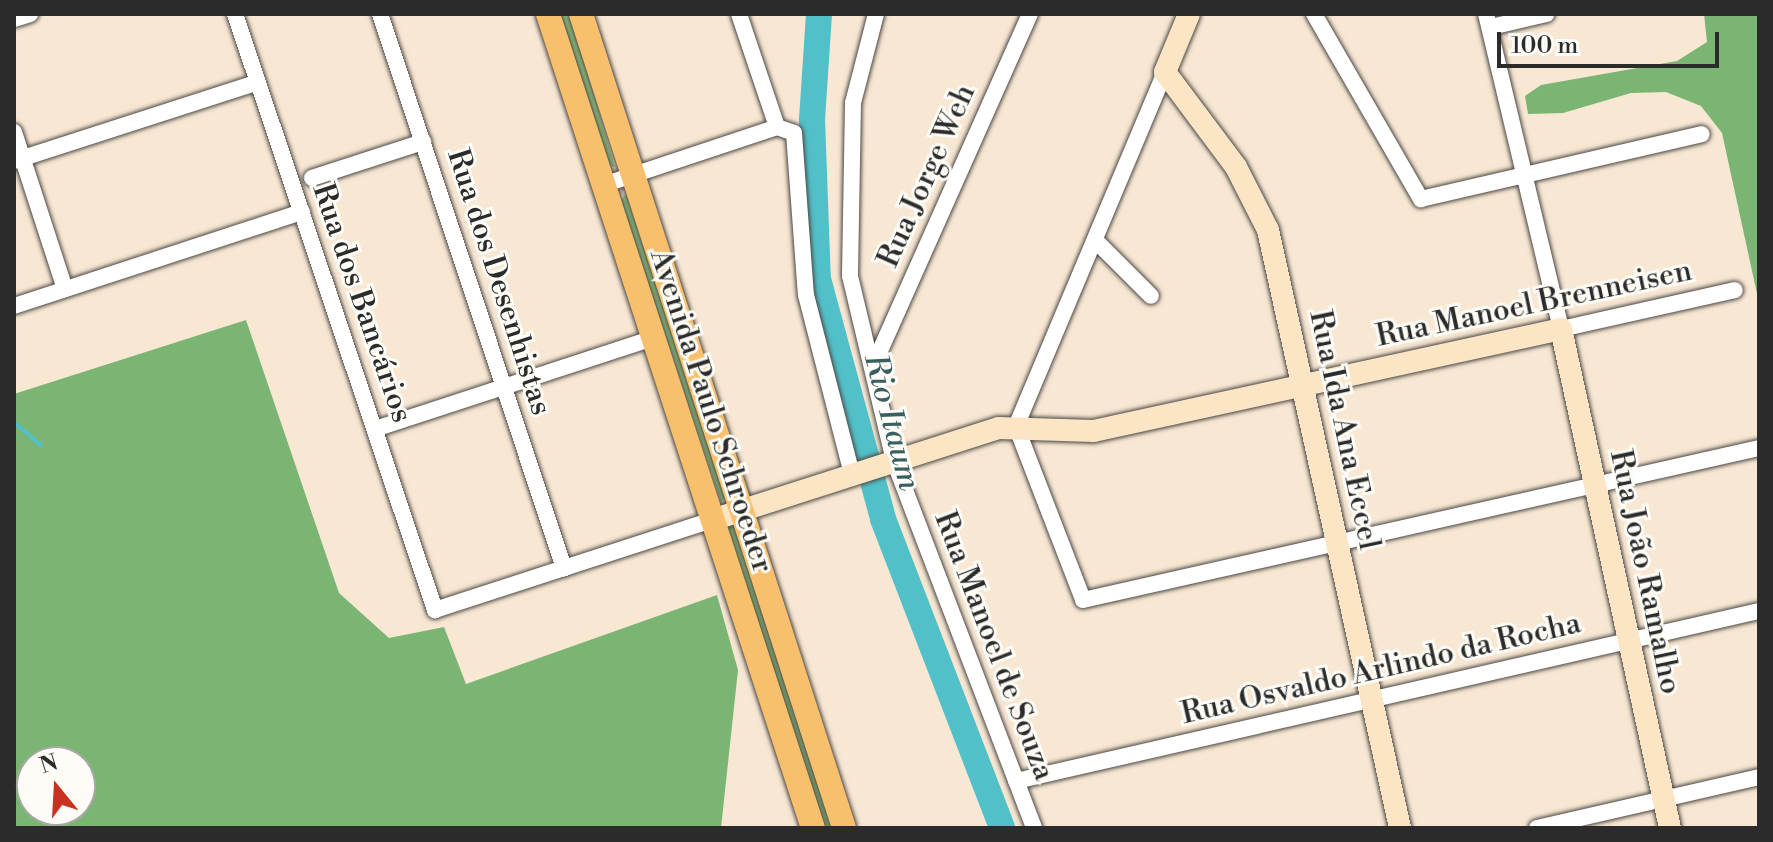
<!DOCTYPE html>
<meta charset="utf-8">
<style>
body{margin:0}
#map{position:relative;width:1773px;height:842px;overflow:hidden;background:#f8e7d3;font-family:"Libre Bodoni",serif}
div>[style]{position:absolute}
.green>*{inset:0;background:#99d386}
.forest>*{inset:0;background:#7ab573}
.stream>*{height:4px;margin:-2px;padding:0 2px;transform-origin:2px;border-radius:2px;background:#52c0c9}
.river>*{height:26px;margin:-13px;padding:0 13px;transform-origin:13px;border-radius:13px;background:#52c0c9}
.roads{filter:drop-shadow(0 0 2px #4a4744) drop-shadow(0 0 2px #4a4744)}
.street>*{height:16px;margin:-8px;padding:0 8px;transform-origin:8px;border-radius:8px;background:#fff}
.secondary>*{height:22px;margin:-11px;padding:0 11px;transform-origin:11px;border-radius:11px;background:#fce5c4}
.primary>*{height:24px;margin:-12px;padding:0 12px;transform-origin:12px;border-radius:12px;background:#f8bf6c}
span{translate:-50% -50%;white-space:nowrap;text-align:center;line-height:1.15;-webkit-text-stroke:6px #fdfcf7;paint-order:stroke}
.street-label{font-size:30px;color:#2b2b2b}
.water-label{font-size:32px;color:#395f62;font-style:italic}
.frame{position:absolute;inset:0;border:16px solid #2b2b2b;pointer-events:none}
.north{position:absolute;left:16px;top:746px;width:80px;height:80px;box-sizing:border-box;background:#fdfcf7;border:2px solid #a9a8a5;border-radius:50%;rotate:342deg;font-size:22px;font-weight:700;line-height:32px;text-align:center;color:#2b2b2b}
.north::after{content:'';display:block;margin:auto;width:28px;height:36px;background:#c8321e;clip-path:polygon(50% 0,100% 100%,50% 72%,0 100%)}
.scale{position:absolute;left:1497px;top:32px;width:222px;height:36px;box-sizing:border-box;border:4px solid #2b2b2b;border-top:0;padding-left:10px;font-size:24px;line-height:28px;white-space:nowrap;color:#2b2b2b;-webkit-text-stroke:6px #fdfcf7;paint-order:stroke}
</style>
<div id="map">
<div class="green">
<i style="clip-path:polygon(560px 14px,570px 14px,615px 167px,609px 166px)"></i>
<i style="clip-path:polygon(626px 194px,725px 498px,721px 502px,621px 201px)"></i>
<i style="clip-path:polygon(727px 523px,735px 525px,834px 828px,823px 828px)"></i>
</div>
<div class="forest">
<i style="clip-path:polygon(1704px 14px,1759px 14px,1759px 303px,1722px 133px,1701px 106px,1666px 92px,1631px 93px,1563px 113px,1528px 114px,1525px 96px,1541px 85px,1677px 61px,1707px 42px)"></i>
<i style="clip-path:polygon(evenodd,246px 320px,339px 593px,389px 638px,444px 627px,466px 684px,717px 595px,738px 670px,721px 828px,14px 828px,14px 394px,246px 320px,32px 762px,80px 762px,80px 810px,32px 810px,32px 762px)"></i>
</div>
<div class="stream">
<i style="left:14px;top:422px;width:35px;rotate:41deg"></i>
</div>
<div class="river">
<i style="left:819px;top:14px;width:105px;rotate:93.8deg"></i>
<i style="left:812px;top:119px;width:160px;rotate:87.9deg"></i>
<i style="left:818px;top:279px;width:249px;rotate:74.8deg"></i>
<i style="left:883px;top:519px;width:331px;rotate:68.9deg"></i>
</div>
<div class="roads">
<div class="street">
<i style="left:235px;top:14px;width:629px;rotate:71.45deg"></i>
<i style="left:435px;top:610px;width:291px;rotate:-18deg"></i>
<i style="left:380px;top:14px;width:584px;rotate:71.63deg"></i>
<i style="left:739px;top:14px;width:119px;rotate:71.4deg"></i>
<i style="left:876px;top:14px;width:92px;rotate:104.5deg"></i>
<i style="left:853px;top:103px;width:173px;rotate:91deg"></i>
<i style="left:850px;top:276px;width:190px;rotate:76.6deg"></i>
<i style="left:894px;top:461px;width:393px;rotate:69.1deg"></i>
<i style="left:1314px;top:14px;width:214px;rotate:60deg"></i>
<i style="left:1421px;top:199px;width:288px;rotate:-13deg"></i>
<i style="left:1486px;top:14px;width:324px;rotate:76.6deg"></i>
<i style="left:1561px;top:329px;width:178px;rotate:-12.6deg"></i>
<i style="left:14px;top:19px;width:17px;rotate:-17deg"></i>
<i style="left:1491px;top:27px;width:57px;rotate:-13.1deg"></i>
<i style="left:1165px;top:72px;width:384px;rotate:112.8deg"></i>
<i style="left:1016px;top:426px;width:186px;rotate:68.9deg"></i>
<i style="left:1083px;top:600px;width:693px;rotate:-12.67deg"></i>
<i style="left:14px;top:132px;width:165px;rotate:72deg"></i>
<i style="left:14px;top:161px;width:256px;rotate:-17.9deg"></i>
<i style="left:312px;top:178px;width:117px;rotate:-18deg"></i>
<i style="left:603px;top:185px;width:183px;rotate:-18.4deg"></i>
<i style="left:777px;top:127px;width:18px;rotate:19deg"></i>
<i style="left:794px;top:133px;width:162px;rotate:85.8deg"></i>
<i style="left:806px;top:295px;width:185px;rotate:75.6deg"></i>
<i style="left:1095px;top:240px;width:79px;rotate:45deg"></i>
<i style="left:14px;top:306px;width:303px;rotate:-18.1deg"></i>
<i style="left:875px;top:362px;width:381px;rotate:-66deg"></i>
<i style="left:375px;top:429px;width:293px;rotate:-18.1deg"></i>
<i style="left:1016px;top:781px;width:762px;rotate:-12.89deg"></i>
<i style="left:1537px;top:828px;width:228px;rotate:-12.9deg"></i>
</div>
<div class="secondary">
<i style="left:1189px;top:14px;width:63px;rotate:112.5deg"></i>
<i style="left:1165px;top:72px;width:119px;rotate:53.2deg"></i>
<i style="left:1236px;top:167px;width:71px;rotate:63.1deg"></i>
<i style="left:1268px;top:230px;width:612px;rotate:77.55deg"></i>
<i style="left:712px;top:520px;width:301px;rotate:-17.8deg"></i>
<i style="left:999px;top:428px;width:95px;rotate:1.8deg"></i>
<i style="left:1094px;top:431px;width:478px;rotate:-12.3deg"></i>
<i style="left:1561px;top:329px;width:511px;rotate:77.68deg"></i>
</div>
<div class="primary">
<i style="left:548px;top:14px;width:856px;rotate:71.97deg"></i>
<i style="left:581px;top:14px;width:855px;rotate:72.09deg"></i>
</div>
</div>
<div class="street-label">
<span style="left:927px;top:176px;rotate:-66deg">Rua Jorge Weh</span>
<span style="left:499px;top:282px;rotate:72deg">Rua dos Desenhistas</span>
<span style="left:362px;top:303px;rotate:71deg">Rua dos Bancários</span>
<span style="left:1534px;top:304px;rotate:-12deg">Rua Manoel Brenneisen</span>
<span style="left:711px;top:411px;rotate:72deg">Avenida Paulo Schroeder</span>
<span style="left:1344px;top:430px;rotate:78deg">Rua Ida Ana Eccel</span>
<span style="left:1645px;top:572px;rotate:78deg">Rua João Ramalho</span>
<span style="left:994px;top:646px;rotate:69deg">Rua Manoel de Souza</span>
<span style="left:1381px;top:669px;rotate:-13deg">Rua Osvaldo Arlindo da Rocha</span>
</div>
<div class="water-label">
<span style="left:892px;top:422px;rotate:75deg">Rio Itaum</span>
</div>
<div class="frame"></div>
<div class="north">N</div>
<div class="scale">100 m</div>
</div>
